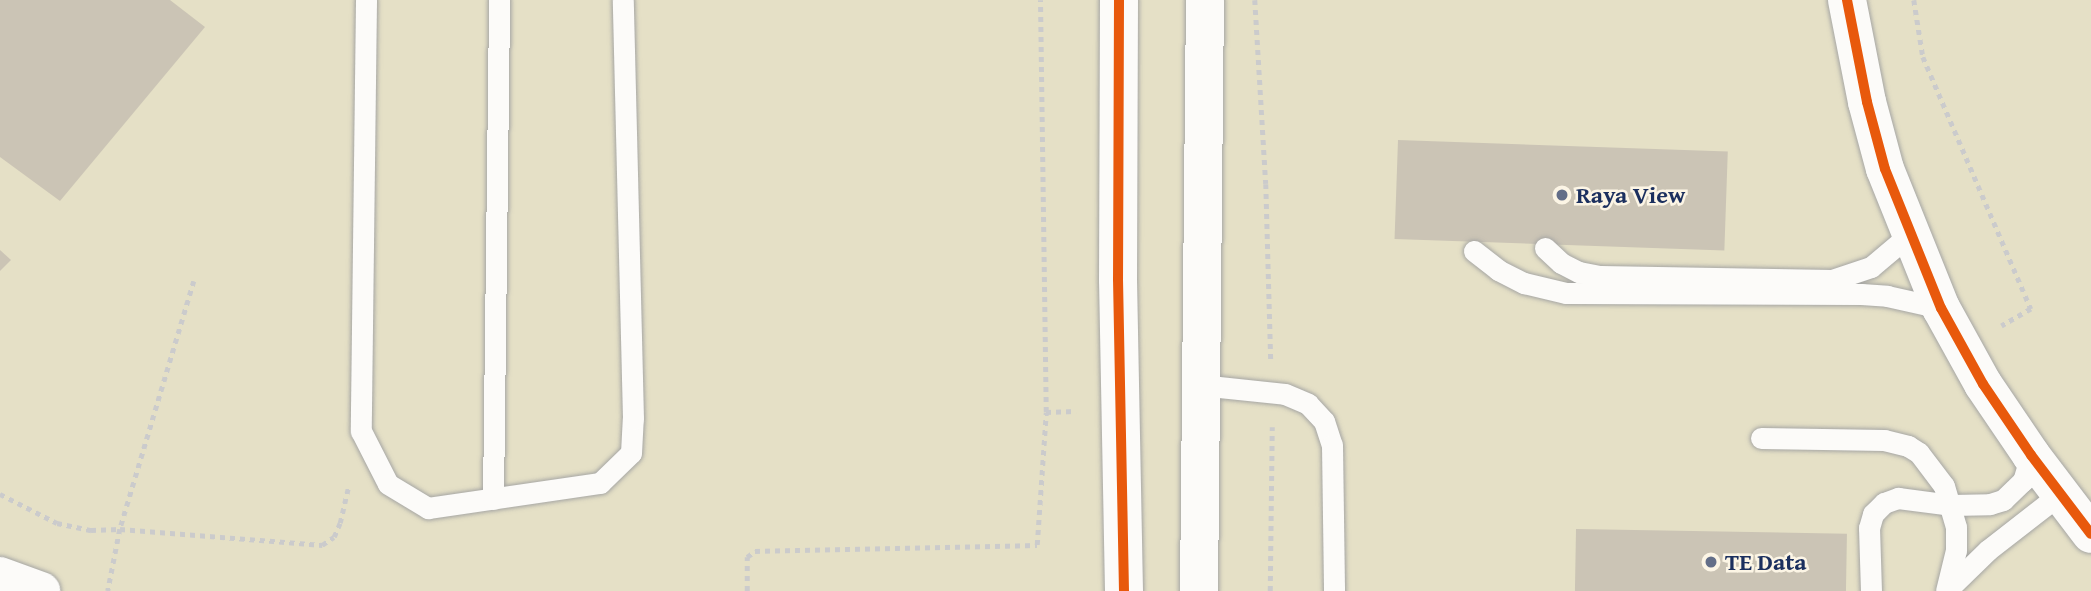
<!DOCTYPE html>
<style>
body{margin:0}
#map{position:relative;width:2091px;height:591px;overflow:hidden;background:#e8e4d5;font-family:"Gentium Book Plus",serif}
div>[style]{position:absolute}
.built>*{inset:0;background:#e5e0c6;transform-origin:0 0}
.building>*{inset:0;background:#cbc4b5;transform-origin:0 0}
.path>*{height:4.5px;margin-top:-2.25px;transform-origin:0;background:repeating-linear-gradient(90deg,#cbcbcc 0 5px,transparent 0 10px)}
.roads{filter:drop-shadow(0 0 2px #a6a6a4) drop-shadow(0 0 2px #a6a6a4)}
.service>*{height:21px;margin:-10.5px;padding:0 10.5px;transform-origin:10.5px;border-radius:10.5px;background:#fcfbf9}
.minor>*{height:38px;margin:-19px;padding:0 19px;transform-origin:19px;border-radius:19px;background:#fcfbf9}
.cycleway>*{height:10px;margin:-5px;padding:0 5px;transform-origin:5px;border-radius:5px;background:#e8590c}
.dots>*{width:19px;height:19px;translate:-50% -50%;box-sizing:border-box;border:4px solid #fcf5e5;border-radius:50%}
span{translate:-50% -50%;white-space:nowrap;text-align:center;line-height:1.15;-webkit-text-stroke:5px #fcf5e5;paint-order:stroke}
.poi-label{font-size:24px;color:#1b2f5e;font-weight:700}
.left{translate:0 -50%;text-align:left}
</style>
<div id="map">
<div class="built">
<i style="left:0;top:0;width:2091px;height:591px"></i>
</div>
<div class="building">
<i style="clip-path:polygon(0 0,170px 0,205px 27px,60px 201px,0 157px)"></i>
<i style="left:1398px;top:140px;width:330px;height:99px;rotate:2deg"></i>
<i style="clip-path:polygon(0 250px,11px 260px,0 271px)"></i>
<i style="left:1576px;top:529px;width:271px;height:62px;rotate:1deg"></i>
</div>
<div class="path">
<i style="left:1255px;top:0;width:184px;rotate:86.6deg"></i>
<i style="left:1266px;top:184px;width:175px;rotate:88.4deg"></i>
<i style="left:1914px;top:0;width:58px;rotate:81deg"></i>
<i style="left:1923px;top:57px;width:274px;rotate:66.8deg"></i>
<i style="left:2031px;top:309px;width:34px;rotate:150deg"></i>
<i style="left:194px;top:281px;width:259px;rotate:106.6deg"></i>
<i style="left:120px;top:529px;width:203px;rotate:4.5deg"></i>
<i style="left:322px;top:545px;width:14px;rotate:-34deg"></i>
<i style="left:334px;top:537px;width:15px;rotate:-67deg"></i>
<i style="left:340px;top:523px;width:39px;rotate:-77deg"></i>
<i style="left:1046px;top:412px;width:30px;rotate:-2deg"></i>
<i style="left:0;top:494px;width:64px;rotate:27deg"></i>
<i style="left:57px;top:523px;width:35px;rotate:12deg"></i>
<i style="left:91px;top:530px;width:29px;rotate:-2deg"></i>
<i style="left:120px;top:529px;width:63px;rotate:101deg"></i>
<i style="left:747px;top:591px;width:34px;rotate:-90deg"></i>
<i style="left:747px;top:557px;width:10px;rotate:-37deg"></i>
<i style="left:755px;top:551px;width:282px;rotate:-1.2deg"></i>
<i style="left:1037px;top:545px;width:133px;rotate:-86.1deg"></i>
<i style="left:1046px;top:412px;width:412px;rotate:-90.8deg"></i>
<i style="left:1270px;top:591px;width:164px;rotate:-89.3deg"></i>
</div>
<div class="roads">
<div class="service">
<i style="left:366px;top:0;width:431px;rotate:90.7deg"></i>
<i style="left:361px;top:431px;width:59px;rotate:63deg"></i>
<i style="left:388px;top:484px;width:47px;rotate:31deg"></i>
<i style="left:428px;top:508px;width:174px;rotate:-8.3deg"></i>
<i style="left:600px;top:483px;width:43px;rotate:-44.1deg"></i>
<i style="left:631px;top:453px;width:34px;rotate:-87deg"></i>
<i style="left:633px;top:419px;width:419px;rotate:-91.4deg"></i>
<i style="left:1545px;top:248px;width:22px;rotate:43deg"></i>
<i style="left:1561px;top:263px;width:20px;rotate:27deg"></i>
<i style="left:1579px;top:272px;width:21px;rotate:11deg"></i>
<i style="left:1600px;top:276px;width:232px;rotate:1deg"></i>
<i style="left:1832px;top:280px;width:41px;rotate:-18.4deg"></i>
<i style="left:1871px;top:267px;width:50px;rotate:-40.1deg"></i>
<i style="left:1474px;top:251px;width:31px;rotate:38deg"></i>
<i style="left:1498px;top:270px;width:29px;rotate:27deg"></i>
<i style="left:1524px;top:283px;width:43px;rotate:13.4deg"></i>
<i style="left:1566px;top:293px;width:295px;rotate:0.2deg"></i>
<i style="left:1861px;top:294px;width:26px;rotate:4deg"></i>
<i style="left:1887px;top:296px;width:55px;rotate:12.5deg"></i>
<i style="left:1200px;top:385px;width:85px;rotate:6deg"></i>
<i style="left:1285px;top:394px;width:25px;rotate:23deg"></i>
<i style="left:1308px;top:404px;width:23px;rotate:47deg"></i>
<i style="left:1324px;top:421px;width:25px;rotate:72deg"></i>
<i style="left:1332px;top:445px;width:146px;rotate:89.2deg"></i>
<i style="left:1761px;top:438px;width:123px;rotate:0.9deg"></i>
<i style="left:1884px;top:440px;width:25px;rotate:14deg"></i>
<i style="left:1908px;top:446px;width:13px;rotate:32deg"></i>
<i style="left:1919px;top:453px;width:41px;rotate:52.9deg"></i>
<i style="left:1944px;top:486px;width:43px;rotate:73.7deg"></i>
<i style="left:1956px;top:527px;width:23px;rotate:90deg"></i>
<i style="left:1956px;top:550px;width:42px;rotate:103.7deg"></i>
<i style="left:493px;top:499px;width:499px;rotate:-89.3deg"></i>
<i style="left:1948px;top:589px;width:56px;rotate:-44.3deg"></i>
<i style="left:1988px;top:550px;width:91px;rotate:-37.9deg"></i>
<i style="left:1871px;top:591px;width:63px;rotate:-91.8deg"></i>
<i style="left:1869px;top:528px;width:15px;rotate:-74deg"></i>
<i style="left:1873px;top:514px;width:16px;rotate:-45deg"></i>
<i style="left:1884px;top:503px;width:15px;rotate:-20deg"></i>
<i style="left:1898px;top:498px;width:53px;rotate:7.5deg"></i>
<i style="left:1951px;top:505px;width:39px;rotate:-1deg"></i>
<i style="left:1990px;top:504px;width:14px;rotate:-17deg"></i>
<i style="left:2003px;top:500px;width:28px;rotate:-44deg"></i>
<i style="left:2023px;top:481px;width:27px;rotate:-73deg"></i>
</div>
<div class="minor">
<i style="left:1119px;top:0;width:279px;rotate:90.2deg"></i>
<i style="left:1118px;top:279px;width:312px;rotate:88.9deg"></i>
<i style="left:1847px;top:0;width:104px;rotate:78.9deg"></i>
<i style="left:1867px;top:102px;width:69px;rotate:75deg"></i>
<i style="left:1885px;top:169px;width:150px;rotate:68.1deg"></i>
<i style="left:1941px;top:308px;width:87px;rotate:61.1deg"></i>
<i style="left:1983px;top:384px;width:86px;rotate:55.9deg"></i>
<i style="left:2031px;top:455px;width:99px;rotate:52.8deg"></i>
<i style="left:0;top:576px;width:44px;rotate:20.1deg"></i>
<i style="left:1199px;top:591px;width:591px;rotate:-89.42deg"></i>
</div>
</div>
<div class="cycleway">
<i style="left:1119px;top:0;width:279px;rotate:90.2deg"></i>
<i style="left:1118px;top:279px;width:312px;rotate:88.9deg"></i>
<i style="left:1847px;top:0;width:104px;rotate:78.9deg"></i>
<i style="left:1867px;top:102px;width:69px;rotate:75deg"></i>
<i style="left:1885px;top:169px;width:150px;rotate:68.1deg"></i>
<i style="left:1941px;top:308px;width:87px;rotate:61.1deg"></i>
<i style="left:1983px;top:384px;width:86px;rotate:55.9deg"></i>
<i style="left:2031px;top:455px;width:99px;rotate:52.8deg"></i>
</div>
<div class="dots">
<i style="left:1562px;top:195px;background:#636e88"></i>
<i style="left:1711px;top:562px;background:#636e88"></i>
</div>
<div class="poi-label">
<span class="left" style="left:1576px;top:195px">Raya View</span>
<span class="left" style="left:1725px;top:562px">TE Data</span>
</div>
</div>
